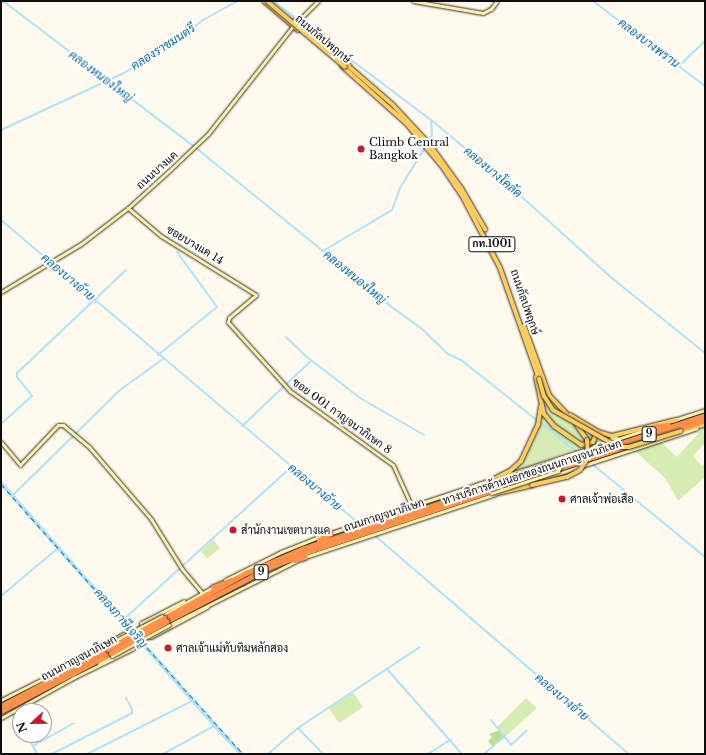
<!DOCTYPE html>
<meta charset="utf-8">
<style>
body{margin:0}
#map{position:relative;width:706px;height:755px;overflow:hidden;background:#fffaed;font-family:"Libre Baskerville",Sarabun,serif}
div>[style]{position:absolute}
.green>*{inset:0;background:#d5edb3;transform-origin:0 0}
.forest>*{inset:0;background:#b9df91}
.water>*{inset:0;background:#ade3fb}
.canal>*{height:2px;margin:-1px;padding:0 1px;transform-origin:1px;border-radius:1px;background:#ade3fb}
.ferry>*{height:1px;margin-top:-0.5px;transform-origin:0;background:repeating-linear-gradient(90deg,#0c6fa9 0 5px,transparent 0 9px)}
.roads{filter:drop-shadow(0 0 1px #2f2f2f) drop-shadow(0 0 1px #2f2f2f)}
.secondary>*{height:3px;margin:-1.5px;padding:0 1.5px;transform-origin:1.5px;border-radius:1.5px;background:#fff0a8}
.primary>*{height:4px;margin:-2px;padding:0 2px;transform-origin:2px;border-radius:2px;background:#ffcd5d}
.highway>*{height:5px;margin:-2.5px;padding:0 2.5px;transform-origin:2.5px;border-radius:2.5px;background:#ff914b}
.bridges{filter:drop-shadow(0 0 1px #2f2f2f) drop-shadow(0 0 1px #2f2f2f)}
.secondary-bridge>*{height:3px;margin:-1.5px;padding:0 1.5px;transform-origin:1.5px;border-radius:1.5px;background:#fff0a8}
.primary-bridge>*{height:4px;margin:-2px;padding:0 2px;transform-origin:2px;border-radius:2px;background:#ffcd5d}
.highway-bridge>*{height:5px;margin:-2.5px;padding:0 2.5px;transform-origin:2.5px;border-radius:2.5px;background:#ff914b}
.dots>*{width:11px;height:11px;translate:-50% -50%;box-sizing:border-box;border:2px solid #fff;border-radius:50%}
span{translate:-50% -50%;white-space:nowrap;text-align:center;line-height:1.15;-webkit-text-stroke:4px #fff;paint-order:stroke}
.shield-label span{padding:1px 3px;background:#fff;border:1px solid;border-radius:3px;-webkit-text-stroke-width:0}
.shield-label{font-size:10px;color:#0d0d0d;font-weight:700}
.street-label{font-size:11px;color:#0d0d0d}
.poi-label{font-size:11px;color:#0d0d0d}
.left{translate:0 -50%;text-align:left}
.water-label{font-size:12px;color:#0c6fa9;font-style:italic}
.frame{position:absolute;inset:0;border:2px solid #0d0d0d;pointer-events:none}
.north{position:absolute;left:12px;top:703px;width:40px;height:40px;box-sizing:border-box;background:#fff;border:1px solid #9e9e9e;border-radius:50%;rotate:248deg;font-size:11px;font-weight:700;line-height:16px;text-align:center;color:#0d0d0d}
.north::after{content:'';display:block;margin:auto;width:14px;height:18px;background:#c9192d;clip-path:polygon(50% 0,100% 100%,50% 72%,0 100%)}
</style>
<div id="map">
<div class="green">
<i style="clip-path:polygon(540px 380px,550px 399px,564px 414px,597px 433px,611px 437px,511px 472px,525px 457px,538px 431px,542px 399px)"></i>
<i style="clip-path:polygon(703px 428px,705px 443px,693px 456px,702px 466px,705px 463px,705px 477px,678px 501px,666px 479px,635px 451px,661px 442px,677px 457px)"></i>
<i style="clip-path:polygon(213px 539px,220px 548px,207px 559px,201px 551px)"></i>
<i style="left:353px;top:692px;width:18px;height:29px;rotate:56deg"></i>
<i style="clip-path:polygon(526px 698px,537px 708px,506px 736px,497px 727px)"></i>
</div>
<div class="forest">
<i style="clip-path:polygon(500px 730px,506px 736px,493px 747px,488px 741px,492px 737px,489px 734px)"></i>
</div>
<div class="water">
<i style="clip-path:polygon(1px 480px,220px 728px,244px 754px,239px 754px,217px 731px,1px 486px)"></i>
</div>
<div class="canal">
<i style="left:3px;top:1px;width:249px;rotate:37.3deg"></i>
<i style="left:201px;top:152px;width:242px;rotate:39.1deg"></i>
<i style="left:389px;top:305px;width:39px;rotate:36deg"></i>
<i style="left:421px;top:328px;width:37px;rotate:44deg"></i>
<i style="left:448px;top:354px;width:14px;rotate:25deg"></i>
<i style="left:461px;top:360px;width:153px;rotate:38.4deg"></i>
<i style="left:273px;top:1px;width:204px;rotate:37deg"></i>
<i style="left:436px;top:124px;width:87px;rotate:39.9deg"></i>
<i style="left:503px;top:180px;width:148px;rotate:42deg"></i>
<i style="left:613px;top:279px;width:118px;rotate:38.8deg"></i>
<i style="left:593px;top:1px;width:141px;rotate:37.2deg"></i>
<i style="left:678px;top:67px;width:37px;rotate:-44deg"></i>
<i style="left:1px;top:130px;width:136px;rotate:-24.9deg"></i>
<i style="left:124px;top:73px;width:68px;rotate:-31.8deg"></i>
<i style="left:182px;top:37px;width:27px;rotate:-39deg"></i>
<i style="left:203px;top:20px;width:39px;rotate:-29deg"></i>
<i style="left:429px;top:143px;width:9px;rotate:-72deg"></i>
<i style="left:432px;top:134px;width:14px;rotate:-94deg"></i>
<i style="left:1px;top:220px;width:475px;rotate:40.3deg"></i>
<i style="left:323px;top:251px;width:80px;rotate:-30.7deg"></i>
<i style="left:392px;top:210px;width:23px;rotate:-70deg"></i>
<i style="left:400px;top:188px;width:49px;rotate:-58.2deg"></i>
<i style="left:286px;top:337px;width:29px;rotate:44deg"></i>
<i style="left:307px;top:357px;width:67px;rotate:37.7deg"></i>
<i style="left:360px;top:398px;width:74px;rotate:30deg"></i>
<i style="left:158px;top:355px;width:76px;rotate:-39.1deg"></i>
<i style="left:217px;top:307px;width:68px;rotate:-126deg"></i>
<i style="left:1px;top:424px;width:42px;rotate:-42.1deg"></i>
<i style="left:32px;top:396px;width:24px;rotate:-128deg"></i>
<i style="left:17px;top:377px;width:4px;rotate:-90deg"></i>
<i style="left:17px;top:373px;width:150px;rotate:-43.4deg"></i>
<i style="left:242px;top:426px;width:95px;rotate:-43.3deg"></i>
<i style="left:591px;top:463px;width:148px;rotate:39.5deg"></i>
<i style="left:12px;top:496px;width:151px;rotate:-44.5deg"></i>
<i style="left:120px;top:390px;width:53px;rotate:-35.8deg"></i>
<i style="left:373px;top:534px;width:338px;rotate:40.7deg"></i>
<i style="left:1px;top:596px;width:75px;rotate:-40.1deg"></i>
<i style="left:123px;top:620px;width:227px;rotate:-42.3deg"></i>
<i style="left:387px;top:669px;width:113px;rotate:48.6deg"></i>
<i style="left:1px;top:695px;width:9px;rotate:58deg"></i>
<i style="left:9px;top:708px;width:20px;rotate:57deg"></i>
<i style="left:491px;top:720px;width:32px;rotate:51deg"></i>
<i style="left:511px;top:745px;width:21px;rotate:-43deg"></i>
<i style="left:298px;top:728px;width:36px;rotate:46deg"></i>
<i style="left:27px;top:735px;width:21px;rotate:62deg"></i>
<i style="left:33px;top:746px;width:47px;rotate:-29.3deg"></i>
<i style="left:52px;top:754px;width:90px;rotate:-27.1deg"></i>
<i style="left:132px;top:713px;width:4px;rotate:-90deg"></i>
<i style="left:132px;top:709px;width:13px;rotate:-119deg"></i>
<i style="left:87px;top:754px;width:118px;rotate:-26.8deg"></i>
<i style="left:163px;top:754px;width:58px;rotate:-28.8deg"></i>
<i style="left:268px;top:754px;width:40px;rotate:-41deg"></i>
<i style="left:298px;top:728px;width:146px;rotate:-33.6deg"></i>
<i style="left:428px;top:754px;width:27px;rotate:-33deg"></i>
<i style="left:484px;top:754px;width:28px;rotate:-41deg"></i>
</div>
<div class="ferry">
<i style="left:1px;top:484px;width:197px;rotate:48.3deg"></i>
<i style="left:141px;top:641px;width:152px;rotate:47.9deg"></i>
</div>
<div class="roads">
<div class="secondary">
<i style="left:413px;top:1px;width:71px;rotate:9.7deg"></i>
<i style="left:483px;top:13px;width:9px;rotate:-27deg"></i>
<i style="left:491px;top:9px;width:10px;rotate:-53deg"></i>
<i style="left:296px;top:23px;width:31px;rotate:-45deg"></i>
<i style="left:128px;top:208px;width:43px;rotate:40.3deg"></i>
<i style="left:161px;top:236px;width:112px;rotate:31.8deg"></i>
<i style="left:256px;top:295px;width:35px;rotate:140deg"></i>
<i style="left:229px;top:318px;width:4px;rotate:104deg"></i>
<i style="left:228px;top:322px;width:93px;rotate:48.1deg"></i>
<i style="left:290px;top:391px;width:127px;rotate:35.7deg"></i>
<i style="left:393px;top:465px;width:46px;rotate:65.7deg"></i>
<i style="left:1px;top:292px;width:93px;rotate:-31deg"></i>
<i style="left:81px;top:244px;width:59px;rotate:-37.5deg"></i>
<i style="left:128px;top:208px;width:58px;rotate:-42.2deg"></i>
<i style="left:171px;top:169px;width:51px;rotate:-43.4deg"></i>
<i style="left:208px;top:134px;width:137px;rotate:-51.8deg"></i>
<i style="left:674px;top:420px;width:33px;rotate:-18deg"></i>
<i style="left:1px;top:442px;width:30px;rotate:50deg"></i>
<i style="left:20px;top:465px;width:55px;rotate:-46.5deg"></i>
<i style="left:58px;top:425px;width:5px"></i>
<i style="left:63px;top:425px;width:35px;rotate:40deg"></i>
<i style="left:90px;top:448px;width:94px;rotate:49.3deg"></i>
<i style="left:151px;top:519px;width:59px;rotate:58.2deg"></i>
<i style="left:182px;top:569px;width:31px;rotate:50deg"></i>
<i style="left:594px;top:446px;width:24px;rotate:-22deg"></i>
<i style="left:501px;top:477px;width:155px;rotate:-18.1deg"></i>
<i style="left:518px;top:487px;width:188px;rotate:-18.2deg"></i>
<i style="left:468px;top:490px;width:18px;rotate:-16deg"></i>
<i style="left:331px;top:533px;width:168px;rotate:-18.4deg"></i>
<i style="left:305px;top:557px;width:200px;rotate:-18.3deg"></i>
<i style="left:225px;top:580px;width:63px;rotate:-26.6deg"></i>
<i style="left:281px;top:552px;width:43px;rotate:-21.8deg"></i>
<i style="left:162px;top:616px;width:59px;rotate:-29.6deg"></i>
<i style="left:169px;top:625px;width:142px;rotate:-26.7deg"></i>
<i style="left:141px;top:628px;width:5px;rotate:-90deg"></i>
<i style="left:141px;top:623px;width:48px;rotate:-27.1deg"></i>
<i style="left:147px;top:636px;width:4px;rotate:14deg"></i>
<i style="left:151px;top:637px;width:64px;rotate:-28.2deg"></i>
<i style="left:99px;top:664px;width:15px;rotate:-32deg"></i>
<i style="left:70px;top:665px;width:40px;rotate:-28deg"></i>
<i style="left:60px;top:670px;width:73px;rotate:-29.7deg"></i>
<i style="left:123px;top:634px;width:5px;rotate:11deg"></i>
<i style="left:73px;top:678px;width:66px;rotate:-26.2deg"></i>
<i style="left:132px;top:649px;width:4px;rotate:-45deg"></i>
<i style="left:135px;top:646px;width:3px;rotate:-108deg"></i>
<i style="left:1px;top:700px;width:68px;rotate:-26.9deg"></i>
<i style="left:1px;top:718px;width:85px;rotate:-29deg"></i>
</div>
<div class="primary">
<i style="left:264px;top:1px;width:45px;rotate:40.5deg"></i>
<i style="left:293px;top:21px;width:71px;rotate:38.2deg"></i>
<i style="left:347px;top:65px;width:61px;rotate:41deg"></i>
<i style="left:393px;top:105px;width:53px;rotate:47.3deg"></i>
<i style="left:429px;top:144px;width:54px;rotate:54deg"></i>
<i style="left:461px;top:188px;width:48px;rotate:59.7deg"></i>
<i style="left:342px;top:66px;width:86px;rotate:41.7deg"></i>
<i style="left:406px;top:123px;width:56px;rotate:50.1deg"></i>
<i style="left:442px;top:166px;width:40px;rotate:56deg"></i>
<i style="left:464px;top:199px;width:78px;rotate:62.4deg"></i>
<i style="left:500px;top:268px;width:118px;rotate:70.6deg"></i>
<i style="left:524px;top:326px;width:73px;rotate:70.1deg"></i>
<i style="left:549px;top:395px;width:33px;rotate:47deg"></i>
<i style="left:536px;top:377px;width:38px;rotate:78deg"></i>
<i style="left:544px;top:414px;width:16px;rotate:50deg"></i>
<i style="left:554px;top:426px;width:33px;rotate:35deg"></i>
<i style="left:581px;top:445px;width:12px;rotate:-14deg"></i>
<i style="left:593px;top:442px;width:5px;rotate:-68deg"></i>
<i style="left:595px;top:437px;width:6px;rotate:-108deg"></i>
<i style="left:570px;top:415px;width:33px;rotate:31deg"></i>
<i style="left:598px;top:432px;width:15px;rotate:16deg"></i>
<i style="left:612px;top:436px;width:66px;rotate:-14deg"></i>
<i style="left:576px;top:424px;width:19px;rotate:55deg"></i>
<i style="left:693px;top:427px;width:12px;rotate:-9deg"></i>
<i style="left:681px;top:431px;width:15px;rotate:-23deg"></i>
<i style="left:490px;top:481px;width:22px;rotate:-27deg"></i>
<i style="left:510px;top:471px;width:15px;rotate:-42deg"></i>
<i style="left:521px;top:461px;width:40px;rotate:-65deg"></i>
<i style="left:538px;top:425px;width:19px;rotate:-81deg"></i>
<i style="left:494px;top:494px;width:39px;rotate:-13deg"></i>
</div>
<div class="highway">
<i style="left:653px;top:427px;width:15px;rotate:-8deg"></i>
<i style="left:643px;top:441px;width:65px;rotate:-18.7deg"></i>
<i style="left:319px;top:540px;width:14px;rotate:-30deg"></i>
<i style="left:294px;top:560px;width:11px;rotate:-15deg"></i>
<i style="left:213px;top:587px;width:19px;rotate:-21deg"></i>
<i style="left:164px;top:618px;width:94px;rotate:-28.8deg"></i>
<i style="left:246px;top:573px;width:63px;rotate:-23.3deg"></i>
<i style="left:304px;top:548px;width:422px;rotate:-18.3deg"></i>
<i style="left:167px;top:621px;width:114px;rotate:-27.7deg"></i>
<i style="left:268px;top:568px;width:48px;rotate:-22.2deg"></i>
<i style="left:312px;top:550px;width:329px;rotate:-18.3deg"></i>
<i style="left:1px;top:706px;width:121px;rotate:-28deg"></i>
<i style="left:1px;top:711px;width:124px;rotate:-27.8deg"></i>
</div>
</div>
<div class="bridges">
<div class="secondary-bridge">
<i style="left:485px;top:485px;width:73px;rotate:-18.4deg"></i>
<i style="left:554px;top:462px;width:8px;rotate:23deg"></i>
<i style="left:561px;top:465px;width:7px;rotate:117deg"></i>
<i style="left:558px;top:471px;width:70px;rotate:161.6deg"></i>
<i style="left:105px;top:646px;width:64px;rotate:-27.8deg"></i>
<i style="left:112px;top:656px;width:65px;rotate:-28.5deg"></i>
</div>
<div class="primary-bridge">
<i style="left:267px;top:1px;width:102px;rotate:40.2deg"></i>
<i style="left:539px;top:379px;width:18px;rotate:74deg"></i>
<i style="left:544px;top:396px;width:17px;rotate:57deg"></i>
<i style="left:553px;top:410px;width:75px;rotate:29.6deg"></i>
<i style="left:618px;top:447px;width:11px"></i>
<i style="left:629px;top:447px;width:54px;rotate:-17.1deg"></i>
<i style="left:532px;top:485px;width:36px;rotate:-13deg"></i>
<i style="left:567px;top:477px;width:15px;rotate:-28deg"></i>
<i style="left:580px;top:470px;width:14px;rotate:-56deg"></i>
<i style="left:588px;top:458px;width:18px;rotate:-93deg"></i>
</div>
<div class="highway-bridge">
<i style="left:108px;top:649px;width:64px;rotate:-29deg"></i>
<i style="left:111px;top:653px;width:64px;rotate:-29.7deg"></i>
</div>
</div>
<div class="dots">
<i style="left:361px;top:149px;background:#c9192d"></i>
<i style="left:562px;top:499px;background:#c9192d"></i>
<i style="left:233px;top:530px;background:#c9192d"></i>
<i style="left:168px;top:648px;background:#c9192d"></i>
</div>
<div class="shield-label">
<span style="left:492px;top:244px">กท.1001</span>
<span style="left:649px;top:434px">9</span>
<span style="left:261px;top:572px">9</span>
</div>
<div class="street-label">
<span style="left:323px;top:39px;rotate:40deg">ถนนกัลปพฤกษ์</span>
<span style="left:157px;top:170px;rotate:-42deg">ถนนบางแค</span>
<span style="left:195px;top:245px;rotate:31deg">ซอยบางแค 14</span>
<span style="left:525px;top:302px;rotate:71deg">ถนนกัลปพฤกษ์</span>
<span style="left:342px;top:416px;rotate:36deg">ซอย 001 กาญจนาภิเษก 8</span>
<span style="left:532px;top:472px;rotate:-18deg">ทางบริการด้านนอกของถนนกาญจนาภิเษก</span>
<span style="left:384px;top:515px;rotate:-18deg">ถนนกาญจนาภิเษก</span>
<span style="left:79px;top:658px;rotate:-28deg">ถนนกาญจนาภิเษก</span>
</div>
<div class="poi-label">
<span class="left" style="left:369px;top:149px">Climb Central<br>Bangkok</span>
<span class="left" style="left:570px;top:499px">ศาลเจ้าพ่อเสือ</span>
<span class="left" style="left:241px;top:530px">สำนักงานเขตบางแค</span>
<span class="left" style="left:176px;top:648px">ศาลเจ้าแม่ทับทิมหลักสอง</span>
</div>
<div class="water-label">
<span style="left:649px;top:43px;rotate:37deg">คลองบางพราน</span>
<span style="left:163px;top:47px;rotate:-33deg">คลองราชมนตรี</span>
<span style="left:101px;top:76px;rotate:37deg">คลองหนองใหญ่</span>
<span style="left:493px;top:172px;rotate:40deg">คลองบางโคลัด</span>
<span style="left:68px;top:277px;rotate:40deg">คลองบางอ้าย</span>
<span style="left:355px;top:277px;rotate:39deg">คลองหนองใหญ่</span>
<span style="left:315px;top:487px;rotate:40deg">คลองบางอ้าย</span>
<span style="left:121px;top:618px;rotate:49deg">คลองภาษีเจริญ</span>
<span style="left:562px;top:697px;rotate:40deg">คลองบางอ้าย</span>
</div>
<div class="frame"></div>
<div class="north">N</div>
</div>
